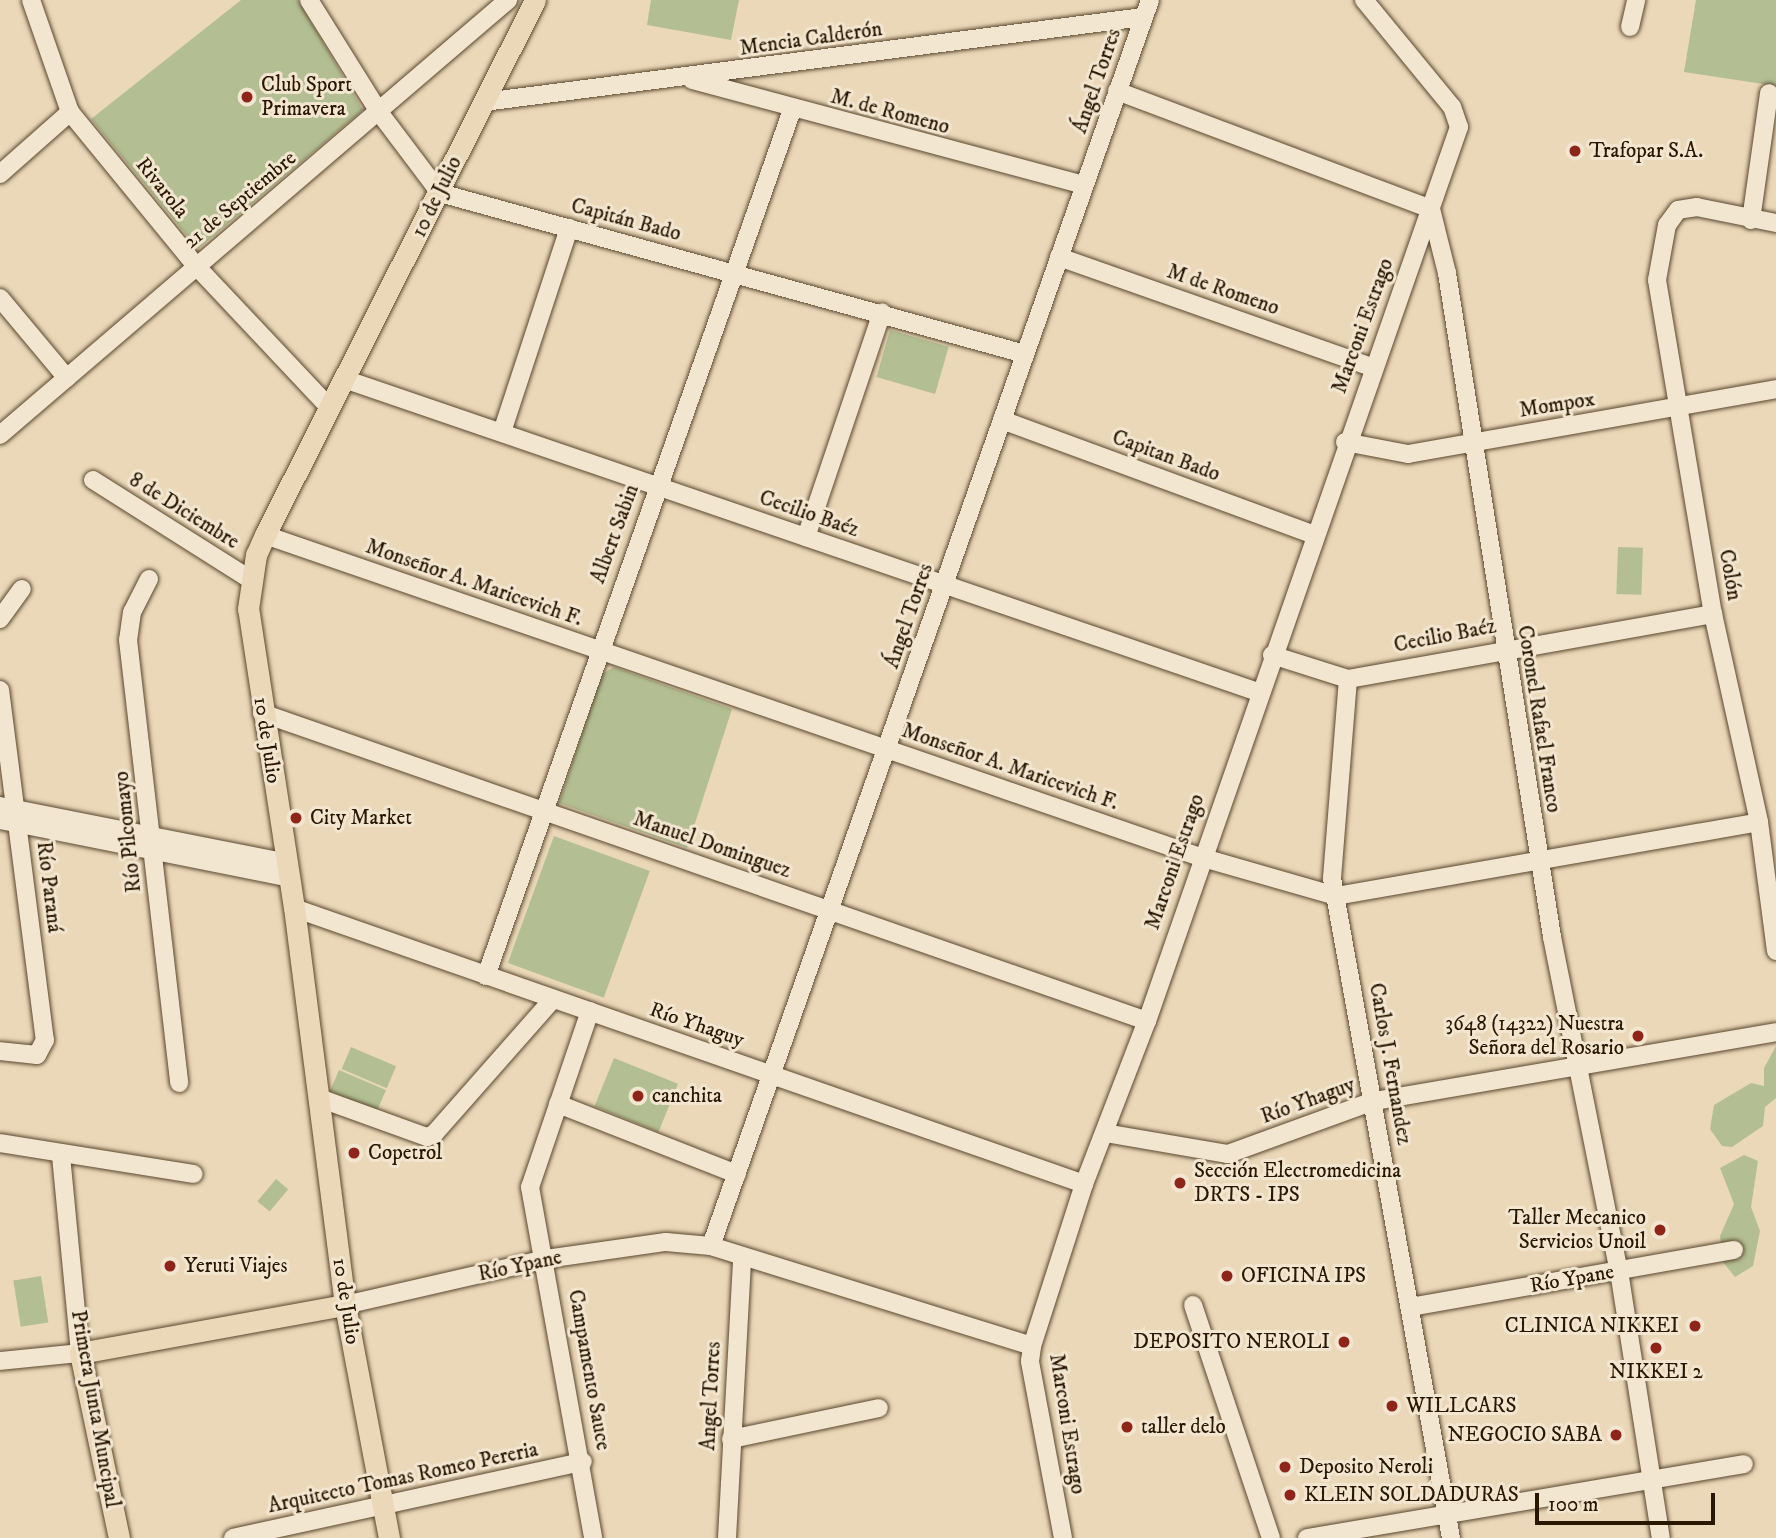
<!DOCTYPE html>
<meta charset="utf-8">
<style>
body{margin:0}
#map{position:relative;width:1776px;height:1538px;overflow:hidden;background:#ebd8b8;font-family:"IM FELL DW Pica",serif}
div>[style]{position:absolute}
.green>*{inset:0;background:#b3bf92;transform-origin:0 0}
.roads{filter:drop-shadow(0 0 2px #5a472e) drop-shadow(0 0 2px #5a472e)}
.minor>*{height:18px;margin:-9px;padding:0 9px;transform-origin:9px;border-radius:9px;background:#f2e6d1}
.major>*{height:21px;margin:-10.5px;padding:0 10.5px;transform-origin:10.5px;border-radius:10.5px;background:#ebd8b8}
.dots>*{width:19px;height:19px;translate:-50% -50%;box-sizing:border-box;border:4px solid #f2e6d1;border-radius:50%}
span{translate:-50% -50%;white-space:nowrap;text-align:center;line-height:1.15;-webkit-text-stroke:6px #f2e6d1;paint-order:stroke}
.street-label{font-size:21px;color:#291700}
.poi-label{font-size:21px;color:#291700}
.left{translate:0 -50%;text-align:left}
.right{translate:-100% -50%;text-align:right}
.scale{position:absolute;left:1535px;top:1493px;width:180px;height:32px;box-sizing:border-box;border:4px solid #291700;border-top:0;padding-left:9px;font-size:21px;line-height:24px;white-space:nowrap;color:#291700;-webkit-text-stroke:5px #f2e6d1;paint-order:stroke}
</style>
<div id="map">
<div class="green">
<i style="clip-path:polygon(241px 0,298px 0,363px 110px,198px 249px,91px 119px)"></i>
<i style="clip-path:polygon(651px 0,739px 0,731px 40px,647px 25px)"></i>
<i style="clip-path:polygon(1696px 0,1776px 0,1776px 86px,1684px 72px)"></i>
<i style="left:890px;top:330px;width:61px;height:49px;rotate:16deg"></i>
<i style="left:1618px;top:547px;width:25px;height:47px;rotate:2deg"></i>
<i style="clip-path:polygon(614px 667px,732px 709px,687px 848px,559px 803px,602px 674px)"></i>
<i style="left:554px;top:836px;width:102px;height:135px;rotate:20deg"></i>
<i style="clip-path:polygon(1776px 1046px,1776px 1098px,1765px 1107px,1763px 1126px,1732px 1147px,1722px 1146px,1710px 1129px,1714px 1105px,1751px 1083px,1764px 1086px,1764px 1068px)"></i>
<i style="left:351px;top:1047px;width:49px;height:24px;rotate:23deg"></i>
<i style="left:614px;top:1058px;width:69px;height:52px;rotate:22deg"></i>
<i style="left:339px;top:1070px;width:51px;height:23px;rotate:23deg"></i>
<i style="clip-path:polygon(1744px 1155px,1758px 1161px,1751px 1207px,1760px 1231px,1753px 1266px,1735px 1277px,1723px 1262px,1720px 1236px,1734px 1204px,1720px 1168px)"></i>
<i style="left:276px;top:1179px;width:16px;height:29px;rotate:40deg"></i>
<i style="left:41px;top:1276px;width:47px;height:28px;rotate:81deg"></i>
</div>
<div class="roads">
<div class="minor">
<i style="left:31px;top:0;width:119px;rotate:70.8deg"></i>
<i style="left:70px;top:112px;width:200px;rotate:50.7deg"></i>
<i style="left:197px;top:267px;width:194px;rotate:46.7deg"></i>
<i style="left:309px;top:0;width:132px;rotate:58deg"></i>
<i style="left:379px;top:112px;width:101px;rotate:53deg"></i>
<i style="left:440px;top:193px;width:607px;rotate:15.39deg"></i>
<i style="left:1630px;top:27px;width:28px;rotate:-77deg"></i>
<i style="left:692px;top:80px;width:406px;rotate:15deg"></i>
<i style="left:1117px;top:91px;width:335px;rotate:20.6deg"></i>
<i style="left:484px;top:102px;width:664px;rotate:-7.35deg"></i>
<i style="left:0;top:174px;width:94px;rotate:-41.5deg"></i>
<i style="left:1431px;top:209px;width:66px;rotate:76deg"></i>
<i style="left:1447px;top:273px;width:672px;rotate:81.01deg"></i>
<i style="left:1552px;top:937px;width:341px;rotate:78.7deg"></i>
<i style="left:1619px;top:1271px;width:270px;rotate:81.1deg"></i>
<i style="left:1751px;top:220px;width:128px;rotate:-81.9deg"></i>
<i style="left:1776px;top:223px;width:81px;rotate:-168.6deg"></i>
<i style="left:1697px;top:207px;width:19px;rotate:171deg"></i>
<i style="left:1678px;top:210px;width:19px;rotate:126deg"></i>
<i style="left:1667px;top:225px;width:56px;rotate:100.3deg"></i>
<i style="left:1657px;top:280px;width:339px;rotate:80.5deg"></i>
<i style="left:1713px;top:614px;width:213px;rotate:77.5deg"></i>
<i style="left:1759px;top:822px;width:130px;rotate:82.5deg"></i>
<i style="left:1059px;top:257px;width:332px;rotate:19.4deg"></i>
<i style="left:0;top:298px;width:104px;rotate:50.1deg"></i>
<i style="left:344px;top:379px;width:966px;rotate:18.9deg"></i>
<i style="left:1002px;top:420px;width:333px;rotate:20.2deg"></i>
<i style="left:502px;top:432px;width:215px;rotate:-71.8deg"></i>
<i style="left:0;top:435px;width:669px;rotate:-40.57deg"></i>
<i style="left:1345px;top:442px;width:64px;rotate:10.8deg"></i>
<i style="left:1408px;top:454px;width:374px;rotate:-10deg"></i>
<i style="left:93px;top:480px;width:187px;rotate:32.3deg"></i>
<i style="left:265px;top:535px;width:989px;rotate:19deg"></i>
<i style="left:1200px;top:857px;width:141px;rotate:16deg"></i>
<i style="left:1336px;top:896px;width:429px;rotate:-9.9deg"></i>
<i style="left:806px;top:537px;width:237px;rotate:-71.3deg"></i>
<i style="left:149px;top:579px;width:37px;rotate:117deg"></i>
<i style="left:132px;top:612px;width:28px;rotate:98deg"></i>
<i style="left:128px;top:640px;width:446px;rotate:83.4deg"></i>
<i style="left:0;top:619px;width:37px;rotate:-54deg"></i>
<i style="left:1272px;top:655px;width:80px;rotate:17.5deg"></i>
<i style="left:1348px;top:679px;width:371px;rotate:-10.1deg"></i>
<i style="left:1348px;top:679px;width:200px;rotate:94.6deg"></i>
<i style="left:1332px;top:878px;width:671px;rotate:79.78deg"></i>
<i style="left:0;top:690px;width:353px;rotate:82.7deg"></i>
<i style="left:45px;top:1040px;width:17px;rotate:118deg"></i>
<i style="left:37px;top:1055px;width:37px;rotate:-174deg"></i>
<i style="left:262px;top:713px;width:937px;rotate:19.19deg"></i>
<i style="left:0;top:806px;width:294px;rotate:11.2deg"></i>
<i style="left:0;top:820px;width:296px;rotate:11.3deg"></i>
<i style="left:294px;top:908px;width:837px;rotate:19.26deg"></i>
<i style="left:486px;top:976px;width:918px;rotate:-70.54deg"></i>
<i style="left:590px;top:1011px;width:186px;rotate:108.8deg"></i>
<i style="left:530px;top:1187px;width:357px;rotate:79.8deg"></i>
<i style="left:319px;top:1098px;width:115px;rotate:19.9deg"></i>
<i style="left:427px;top:1137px;width:8px;rotate:-23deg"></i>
<i style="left:434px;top:1134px;width:180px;rotate:-48.6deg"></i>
<i style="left:558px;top:1104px;width:192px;rotate:21.4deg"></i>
<i style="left:1105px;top:1133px;width:125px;rotate:9.7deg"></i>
<i style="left:1228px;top:1154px;width:155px;rotate:-20deg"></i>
<i style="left:1374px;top:1101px;width:408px;rotate:-9.7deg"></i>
<i style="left:0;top:1143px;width:196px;rotate:9.1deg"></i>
<i style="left:711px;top:1246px;width:1321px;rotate:-70.59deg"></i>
<i style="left:345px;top:1305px;width:206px;rotate:-12.9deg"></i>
<i style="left:546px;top:1259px;width:121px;rotate:-8.1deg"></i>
<i style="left:666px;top:1242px;width:45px;rotate:5.1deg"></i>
<i style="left:711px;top:1246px;width:336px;rotate:17.3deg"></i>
<i style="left:1193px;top:1305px;width:246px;rotate:71.5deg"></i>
<i style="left:1410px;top:1307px;width:329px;rotate:-10deg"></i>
<i style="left:0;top:1361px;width:80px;rotate:-5.7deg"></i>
<i style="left:80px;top:1353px;width:200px;rotate:-95.5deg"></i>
<i style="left:731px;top:1439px;width:151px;rotate:-11.8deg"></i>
<i style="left:233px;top:1538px;width:358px;rotate:-12.3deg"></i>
<i style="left:727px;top:1538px;width:281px;rotate:-86.9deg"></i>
<i style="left:1063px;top:1538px;width:180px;rotate:-100.6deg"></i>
<i style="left:1030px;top:1361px;width:15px;rotate:-82deg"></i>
<i style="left:1032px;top:1346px;width:170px;rotate:-72.2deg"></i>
<i style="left:1084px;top:1184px;width:175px;rotate:-68.9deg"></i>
<i style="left:1147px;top:1021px;width:947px;rotate:-70.76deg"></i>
<i style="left:1459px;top:127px;width:21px;rotate:-109deg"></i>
<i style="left:1452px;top:107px;width:139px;rotate:-129.4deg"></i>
<i style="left:1307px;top:1538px;width:443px;rotate:-9.6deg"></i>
</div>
<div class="major">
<i style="left:119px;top:1538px;width:189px;rotate:-101.9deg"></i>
<i style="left:80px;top:1353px;width:269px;rotate:-10.3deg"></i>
<i style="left:389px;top:1538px;width:237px;rotate:-100.7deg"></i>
<i style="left:345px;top:1305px;width:400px;rotate:-97.3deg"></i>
<i style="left:294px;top:908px;width:303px;rotate:-98.7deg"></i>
<i style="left:248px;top:609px;width:55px;rotate:-81.6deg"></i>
<i style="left:256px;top:555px;width:22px;rotate:-66deg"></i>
<i style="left:265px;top:535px;width:599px;rotate:-63.22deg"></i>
</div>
</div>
<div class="dots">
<i style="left:247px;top:97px;background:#8f2418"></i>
<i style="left:1575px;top:151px;background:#8f2418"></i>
<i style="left:296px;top:818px;background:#8f2418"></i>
<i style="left:1638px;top:1036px;background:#8f2418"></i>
<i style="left:638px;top:1096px;background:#8f2418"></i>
<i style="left:354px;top:1153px;background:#8f2418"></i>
<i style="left:1180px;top:1183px;background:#8f2418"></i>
<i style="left:1660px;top:1230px;background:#8f2418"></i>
<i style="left:170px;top:1266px;background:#8f2418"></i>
<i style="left:1227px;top:1276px;background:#8f2418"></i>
<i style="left:1695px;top:1326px;background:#8f2418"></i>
<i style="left:1344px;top:1342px;background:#8f2418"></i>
<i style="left:1656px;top:1348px;background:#8f2418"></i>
<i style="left:1392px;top:1406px;background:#8f2418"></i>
<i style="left:1127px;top:1427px;background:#8f2418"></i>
<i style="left:1616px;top:1435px;background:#8f2418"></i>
<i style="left:1285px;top:1467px;background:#8f2418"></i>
<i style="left:1290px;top:1495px;background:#8f2418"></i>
</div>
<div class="street-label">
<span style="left:811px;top:39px;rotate:-8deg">Mencia Calderón</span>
<span style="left:1097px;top:81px;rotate:-71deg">Ángel Torres</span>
<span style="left:890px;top:112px;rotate:15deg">M. de Romeno</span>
<span style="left:162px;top:188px;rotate:51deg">Rivarola</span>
<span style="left:437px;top:197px;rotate:-64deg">10 de Julio</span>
<span style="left:240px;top:200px;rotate:-40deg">21 de Septiembre</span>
<span style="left:626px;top:220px;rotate:15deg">Capitán Bado</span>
<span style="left:1223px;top:290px;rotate:19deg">M de Romeno</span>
<span style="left:1363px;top:326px;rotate:-70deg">Marconi Estrago</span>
<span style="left:1557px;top:405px;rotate:-9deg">Mompox</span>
<span style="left:1166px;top:456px;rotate:20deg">Capitan Bado</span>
<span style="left:184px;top:511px;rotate:32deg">8 de Diciembre</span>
<span style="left:809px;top:514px;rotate:19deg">Cecilio Baéz</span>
<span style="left:615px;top:534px;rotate:-70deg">Albert Sabin</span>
<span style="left:1730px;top:575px;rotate:80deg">Colón</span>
<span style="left:474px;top:583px;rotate:19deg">Monseñor A. Maricevich F.</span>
<span style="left:909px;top:616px;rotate:-71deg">Ángel Torres</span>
<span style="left:1445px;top:636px;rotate:-11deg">Cecilio Baéz</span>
<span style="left:1539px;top:719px;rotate:81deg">Coronel Rafael Franco</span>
<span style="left:267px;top:740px;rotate:81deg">10 de Julio</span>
<span style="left:1010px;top:767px;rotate:19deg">Monseñor A. Maricevich F.</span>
<span style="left:128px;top:832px;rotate:-96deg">Río Pilcomayo</span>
<span style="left:712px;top:845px;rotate:19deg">Manuel Dominguez</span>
<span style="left:1175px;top:862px;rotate:-71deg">Marconi Estrago</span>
<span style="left:49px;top:887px;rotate:83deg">Río Paraná</span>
<span style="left:697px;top:1025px;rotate:19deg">Río Yhaguy</span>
<span style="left:1390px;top:1064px;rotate:80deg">Carlos J. Fernandez</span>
<span style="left:1308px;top:1101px;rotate:-20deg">Río Yhaguy</span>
<span style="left:520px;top:1266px;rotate:-12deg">Río Ypane</span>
<span style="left:1572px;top:1279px;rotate:-10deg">Río Ypane</span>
<span style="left:346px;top:1301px;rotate:81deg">10 de Julio</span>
<span style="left:589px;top:1370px;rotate:80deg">Campamento Sauce</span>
<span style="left:711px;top:1396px;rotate:-87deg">Angel Torres</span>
<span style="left:95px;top:1409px;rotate:80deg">Primera Junta Muncipal</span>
<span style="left:1067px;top:1424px;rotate:81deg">Marconi Estrago</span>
<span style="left:403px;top:1478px;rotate:-12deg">Arquitecto Tomas Romeo Pereria</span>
</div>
<div class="poi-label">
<span class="left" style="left:261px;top:97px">Club Sport<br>Primavera</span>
<span class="left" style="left:1589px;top:151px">Trafopar S.A.</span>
<span class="left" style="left:310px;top:818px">City Market</span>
<span class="right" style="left:1624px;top:1036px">3648 (14322) Nuestra<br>Señora del Rosario</span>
<span class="left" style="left:652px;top:1096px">canchita</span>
<span class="left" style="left:368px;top:1153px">Copetrol</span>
<span class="left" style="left:1194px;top:1183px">Sección Electromedicina<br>DRTS - IPS</span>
<span class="right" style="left:1646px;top:1230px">Taller Mecanico<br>Servicios Unoil</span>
<span class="left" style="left:184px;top:1266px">Yeruti Viajes</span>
<span class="left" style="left:1241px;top:1276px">OFICINA IPS</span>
<span class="right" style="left:1679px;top:1326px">CLINICA NIKKEI</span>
<span class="right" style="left:1330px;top:1342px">DEPOSITO NEROLI</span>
<span style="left:1656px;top:1372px">NIKKEI 2</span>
<span class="left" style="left:1406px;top:1406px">WILLCARS</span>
<span class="left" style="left:1141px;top:1427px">taller delo</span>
<span class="right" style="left:1602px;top:1435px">NEGOCIO SABA</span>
<span class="left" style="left:1299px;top:1467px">Deposito Neroli</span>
<span class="left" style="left:1304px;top:1495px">KLEIN SOLDADURAS</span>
</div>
<div class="scale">100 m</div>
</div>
